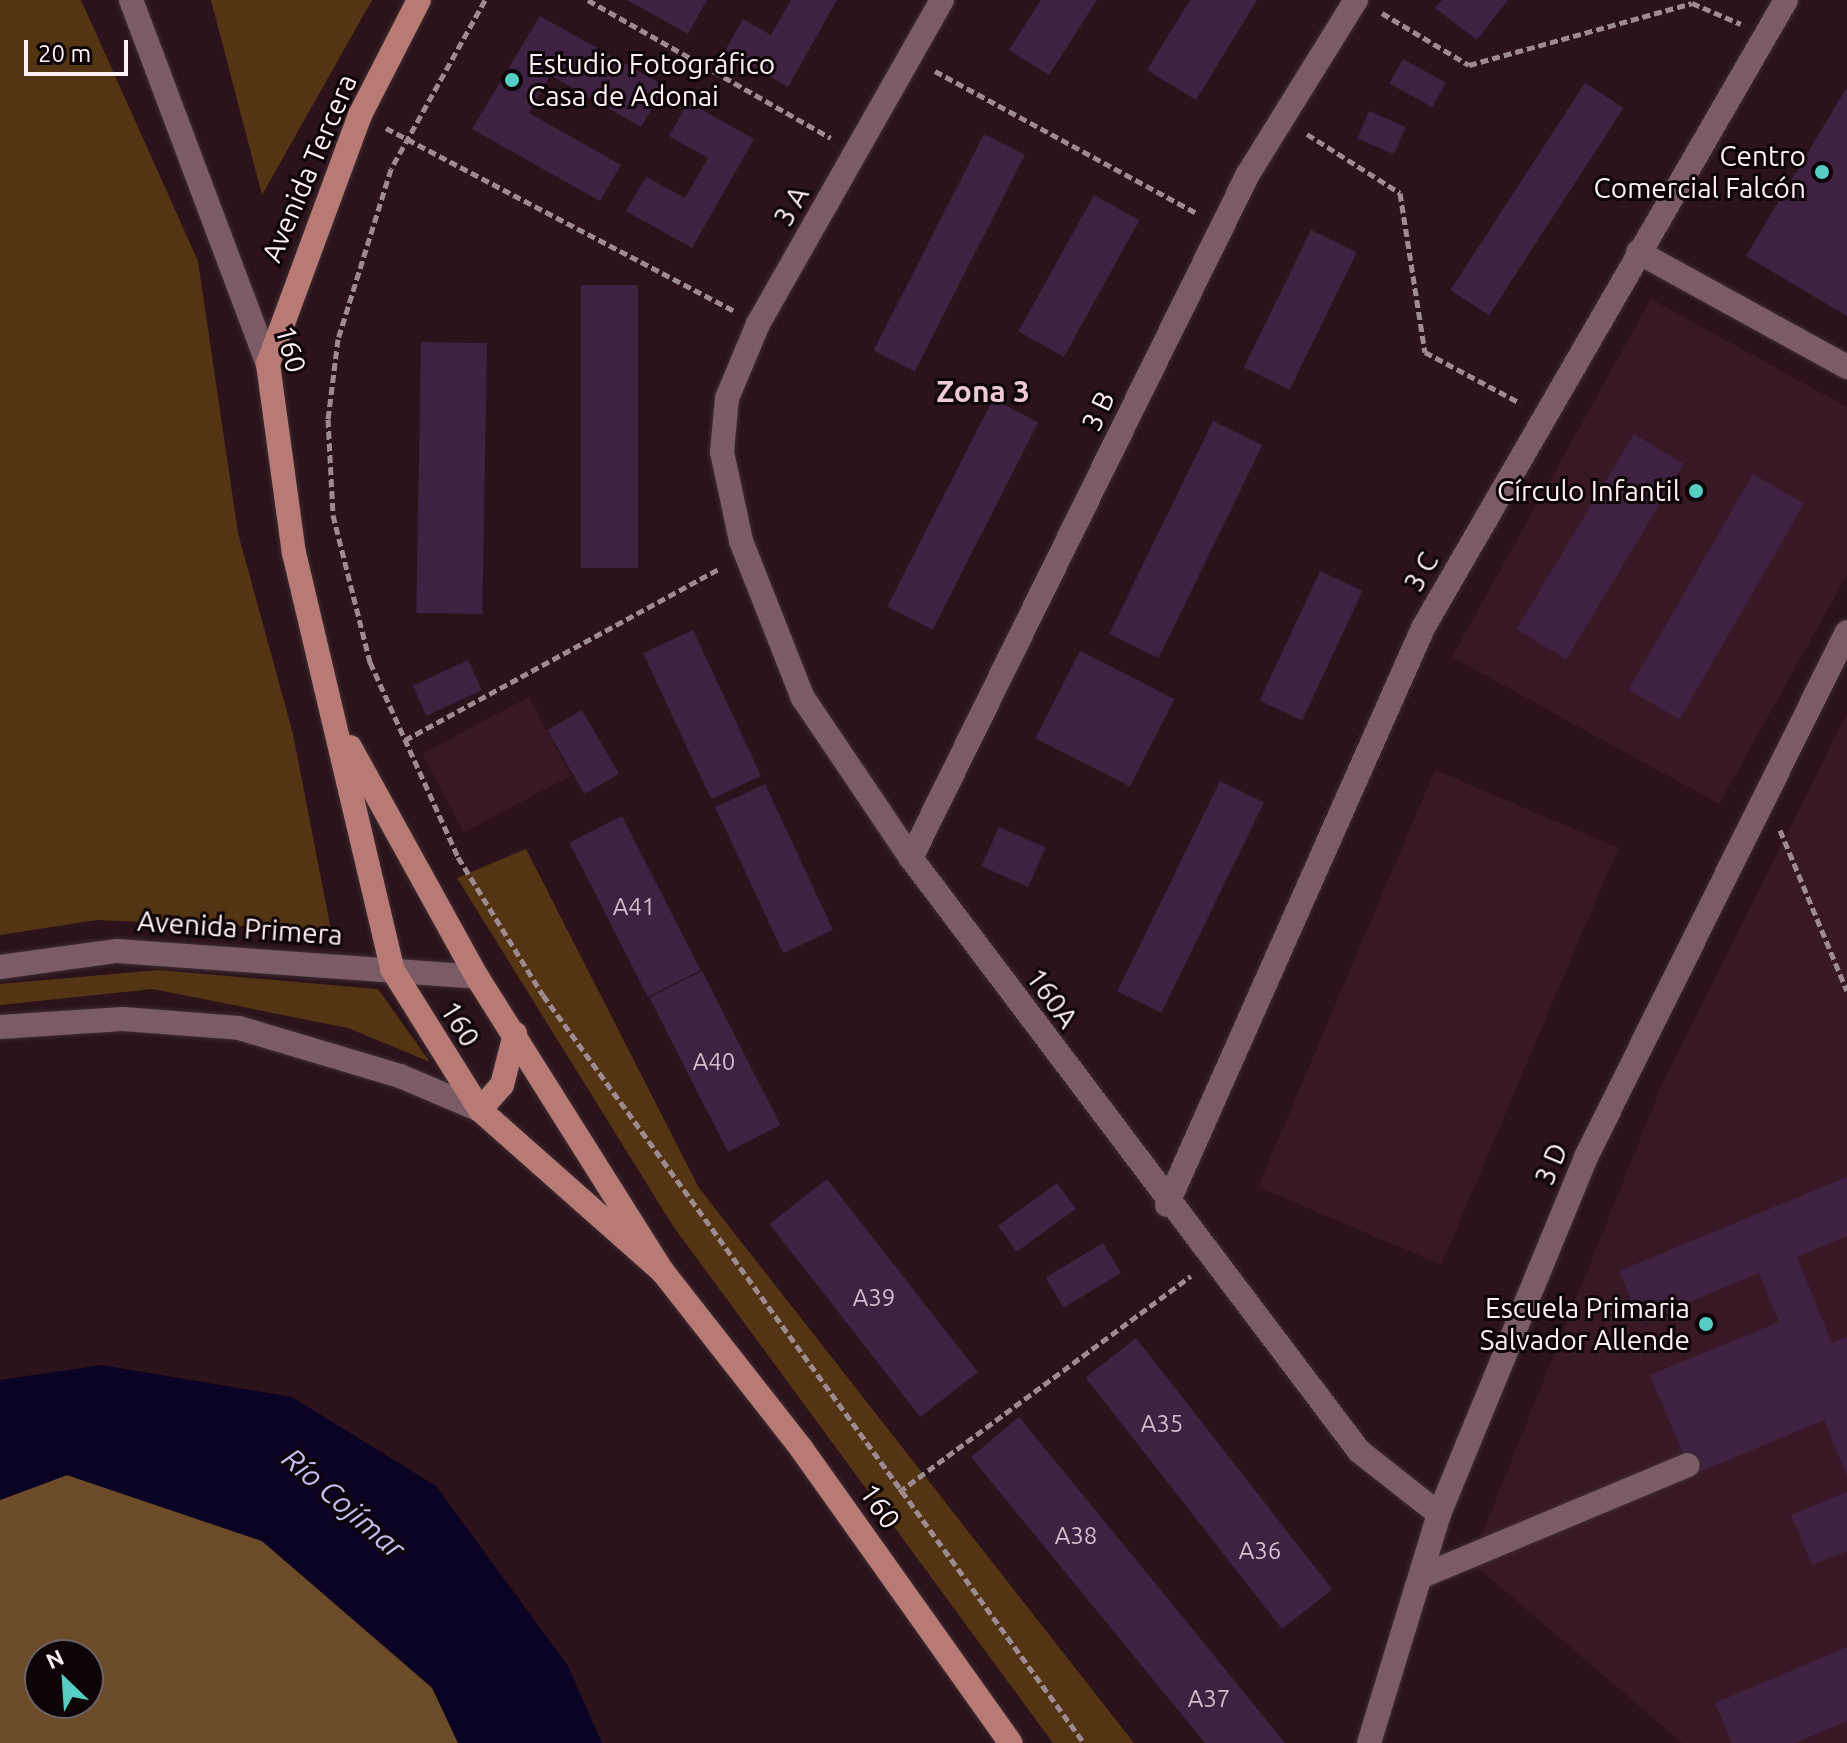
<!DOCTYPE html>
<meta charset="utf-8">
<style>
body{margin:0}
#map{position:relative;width:1847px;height:1743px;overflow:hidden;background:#2b121b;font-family:Ubuntu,sans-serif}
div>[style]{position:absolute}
.built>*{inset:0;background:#391825;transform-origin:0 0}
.green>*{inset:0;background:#543513}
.forest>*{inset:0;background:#6c4b28}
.water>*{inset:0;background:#0b0324}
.building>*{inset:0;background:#3f2242;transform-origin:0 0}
.path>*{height:5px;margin-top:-2.5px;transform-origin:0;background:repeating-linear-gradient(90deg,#9e8b91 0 8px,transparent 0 12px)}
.roads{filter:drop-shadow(0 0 2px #3d2c31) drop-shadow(0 0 2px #3d2c31)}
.minor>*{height:24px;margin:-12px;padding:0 12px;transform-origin:12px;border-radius:12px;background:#7b5b65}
.major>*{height:24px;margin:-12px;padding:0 12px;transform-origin:12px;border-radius:12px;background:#b87a75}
.dots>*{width:22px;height:22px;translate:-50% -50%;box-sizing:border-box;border:4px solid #0c0406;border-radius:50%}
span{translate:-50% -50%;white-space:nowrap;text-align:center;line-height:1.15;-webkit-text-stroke:6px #0c0406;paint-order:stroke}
.number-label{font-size:24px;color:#cfbcc8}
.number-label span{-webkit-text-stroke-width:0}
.poi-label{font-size:28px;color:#fff0f4}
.left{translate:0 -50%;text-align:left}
.right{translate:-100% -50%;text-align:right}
.street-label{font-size:28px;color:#fff0f4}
.neighbourhood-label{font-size:30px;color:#eecad5;font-weight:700}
.water-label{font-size:30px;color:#c2bdf5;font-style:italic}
.north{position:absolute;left:24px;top:1639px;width:80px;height:80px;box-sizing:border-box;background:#0c0406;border:2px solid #6d6265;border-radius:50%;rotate:335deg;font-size:22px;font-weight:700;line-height:32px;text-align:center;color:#fff0f4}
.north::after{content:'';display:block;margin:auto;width:28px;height:36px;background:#57cec2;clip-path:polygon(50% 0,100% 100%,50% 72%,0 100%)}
.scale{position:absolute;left:24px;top:40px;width:104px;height:36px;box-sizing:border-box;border:4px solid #fff0f4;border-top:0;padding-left:10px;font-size:24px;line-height:28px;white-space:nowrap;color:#fff0f4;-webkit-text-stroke:6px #0c0406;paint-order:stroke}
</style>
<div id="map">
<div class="built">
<i style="clip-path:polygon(1651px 299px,1847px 407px,1847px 575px,1719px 804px,1452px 657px)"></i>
<i style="left:529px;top:697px;width:89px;height:121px;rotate:62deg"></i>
<i style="clip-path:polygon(1847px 713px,1847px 1743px,1682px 1743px,1471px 1562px,1661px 1087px)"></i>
<i style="left:1435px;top:770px;width:199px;height:453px;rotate:23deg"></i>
</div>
<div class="green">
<i style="clip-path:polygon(0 0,81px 0,198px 261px,238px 533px,293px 734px,331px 930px,97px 920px,0 935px)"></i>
<i style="clip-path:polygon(211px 0,372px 0,262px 195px)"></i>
<i style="clip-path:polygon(526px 849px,699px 1188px,1134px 1743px,1053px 1743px,673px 1226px,457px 878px)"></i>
<i style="clip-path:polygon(159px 970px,378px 989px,430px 1062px,348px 1028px,153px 989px,0 1005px,0 984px)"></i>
</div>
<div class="forest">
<i style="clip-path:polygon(evenodd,67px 1475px,262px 1541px,432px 1688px,458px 1743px,0 1743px,0 1500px,67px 1475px,40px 1655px,88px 1655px,88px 1703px,40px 1703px,40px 1655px)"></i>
</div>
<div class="water">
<i style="clip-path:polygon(102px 1365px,292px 1397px,436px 1486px,568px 1666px,602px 1743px,458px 1743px,432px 1687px,262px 1541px,67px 1475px,0 1500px,0 1380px)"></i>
</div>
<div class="building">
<i style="clip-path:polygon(627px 0,707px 0,688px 34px)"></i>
<i style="clip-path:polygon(791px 0,837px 0,788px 87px,725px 51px,743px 19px,771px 35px)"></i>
<i style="clip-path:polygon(1041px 0,1097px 0,1049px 75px,1009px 50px)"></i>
<i style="clip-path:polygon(1190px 0,1257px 0,1196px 100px,1147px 70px)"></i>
<i style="clip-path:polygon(1442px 0,1508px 0,1477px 40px,1435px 8px)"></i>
<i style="clip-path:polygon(540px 16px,665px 86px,641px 127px,550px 75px,529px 113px,621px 165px,600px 201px,472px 129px)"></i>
<i style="left:1403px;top:59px;width:49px;height:28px;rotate:29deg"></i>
<i style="left:1585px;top:83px;width:46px;height:247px;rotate:33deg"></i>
<i style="clip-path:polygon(1847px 87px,1847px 316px,1746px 256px)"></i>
<i style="clip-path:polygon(688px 102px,754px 139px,692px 248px,626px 211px,646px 177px,685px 198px,708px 158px,669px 136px)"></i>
<i style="left:1369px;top:111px;width:40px;height:30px;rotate:23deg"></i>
<i style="left:984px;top:134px;width:46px;height:243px;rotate:27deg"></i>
<i style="left:1094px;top:195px;width:52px;height:156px;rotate:29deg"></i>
<i style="left:1311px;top:230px;width:51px;height:153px;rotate:26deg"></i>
<i style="left:581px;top:285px;width:57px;height:283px"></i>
<i style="left:421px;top:342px;width:66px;height:271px;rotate:1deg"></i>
<i style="left:993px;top:399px;width:51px;height:233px;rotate:27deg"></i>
<i style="left:1213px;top:421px;width:55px;height:237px;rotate:26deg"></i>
<i style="left:1634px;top:434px;width:58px;height:228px;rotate:31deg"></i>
<i style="left:1753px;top:474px;width:59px;height:249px;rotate:30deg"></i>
<i style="left:1320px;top:571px;width:47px;height:143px;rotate:25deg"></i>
<i style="left:693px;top:630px;width:161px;height:55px;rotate:65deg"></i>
<i style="left:1080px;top:651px;width:106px;height:98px;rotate:27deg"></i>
<i style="left:468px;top:660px;width:33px;height:61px;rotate:65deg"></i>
<i style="left:582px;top:710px;width:74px;height:40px;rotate:60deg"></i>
<i style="left:1220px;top:781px;width:49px;height:234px;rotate:26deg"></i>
<i style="left:765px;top:784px;width:161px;height:55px;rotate:65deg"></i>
<i style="left:622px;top:816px;width:173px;height:59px;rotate:63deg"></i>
<i style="left:999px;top:827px;width:51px;height:43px;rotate:24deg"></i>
<i style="left:702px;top:971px;width:173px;height:59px;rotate:63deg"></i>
<i style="clip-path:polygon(1847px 1177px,1847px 1236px,1797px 1257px,1832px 1343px,1847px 1337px,1847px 1476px,1824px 1420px,1692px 1475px,1650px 1375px,1779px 1322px,1759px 1273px,1641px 1322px,1619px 1271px)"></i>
<i style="left:827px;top:1179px;width:245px;height:73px;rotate:52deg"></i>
<i style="left:1057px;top:1183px;width:32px;height:73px;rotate:54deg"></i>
<i style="left:1103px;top:1243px;width:35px;height:67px;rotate:59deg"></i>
<i style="left:1136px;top:1338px;width:319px;height:64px;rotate:52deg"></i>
<i style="clip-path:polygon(1019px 1417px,1182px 1616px,1285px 1743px,1205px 1743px,971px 1457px)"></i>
<i style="clip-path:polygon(1847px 1492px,1847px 1551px,1812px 1565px,1791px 1515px)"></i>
<i style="clip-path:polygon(1847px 1647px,1847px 1721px,1795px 1743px,1732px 1743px,1715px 1703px)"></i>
</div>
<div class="path">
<i style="left:485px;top:0;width:193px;rotate:119.1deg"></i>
<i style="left:391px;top:169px;width:178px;rotate:107.3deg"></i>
<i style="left:338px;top:339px;width:81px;rotate:97.1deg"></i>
<i style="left:328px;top:419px;width:96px;rotate:87deg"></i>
<i style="left:333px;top:515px;width:152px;rotate:75.9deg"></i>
<i style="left:370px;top:662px;width:214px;rotate:65.7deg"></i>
<i style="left:458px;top:857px;width:162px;rotate:58.4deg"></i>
<i style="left:543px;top:995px;width:923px;rotate:54.12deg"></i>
<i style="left:588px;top:0;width:279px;rotate:29.6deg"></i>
<i style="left:1382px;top:13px;width:101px;rotate:30.9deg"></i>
<i style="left:1469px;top:65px;width:231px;rotate:-15.5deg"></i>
<i style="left:1692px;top:3px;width:53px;rotate:23.2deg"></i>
<i style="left:935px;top:71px;width:298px;rotate:28.5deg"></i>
<i style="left:386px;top:128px;width:393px;rotate:27.7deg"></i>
<i style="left:1307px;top:134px;width:110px;rotate:32.4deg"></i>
<i style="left:1400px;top:193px;width:161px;rotate:81.1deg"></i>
<i style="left:1425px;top:352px;width:108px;rotate:28.2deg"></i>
<i style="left:405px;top:740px;width:359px;rotate:-28.6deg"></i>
<i style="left:1780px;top:830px;width:174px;rotate:67.4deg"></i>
<i style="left:899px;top:1492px;width:363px;rotate:-36.5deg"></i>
</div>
<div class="roads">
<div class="minor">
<i style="left:131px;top:0;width:389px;rotate:69.4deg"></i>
<i style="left:942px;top:0;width:373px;rotate:119.6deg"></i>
<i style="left:758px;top:324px;width:80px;rotate:112.7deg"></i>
<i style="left:727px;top:398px;width:54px;rotate:95.3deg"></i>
<i style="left:722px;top:452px;width:91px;rotate:77.9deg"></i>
<i style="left:741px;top:541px;width:169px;rotate:68.5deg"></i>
<i style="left:803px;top:698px;width:193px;rotate:56deg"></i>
<i style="left:911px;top:858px;width:743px;rotate:52.93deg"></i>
<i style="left:1359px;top:1451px;width:102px;rotate:38.2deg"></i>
<i style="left:1638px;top:252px;width:239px;rotate:28.8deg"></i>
<i style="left:911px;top:858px;width:763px;rotate:-63.77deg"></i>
<i style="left:1248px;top:174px;width:205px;rotate:-58.2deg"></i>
<i style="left:0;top:967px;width:118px;rotate:-7.8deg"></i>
<i style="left:117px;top:951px;width:361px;rotate:4.1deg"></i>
<i style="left:0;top:1027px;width:123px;rotate:-3.7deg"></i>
<i style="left:123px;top:1019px;width:116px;rotate:4.4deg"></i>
<i style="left:239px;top:1028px;width:168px;rotate:16.6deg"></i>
<i style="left:400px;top:1076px;width:87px;rotate:23deg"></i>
<i style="left:1167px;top:1205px;width:631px;rotate:-66.07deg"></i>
<i style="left:1423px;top:628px;width:725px;rotate:-59.97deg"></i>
<i style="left:1420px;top:1577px;width:290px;rotate:-22.7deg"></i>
<i style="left:1369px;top:1743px;width:239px;rotate:-73deg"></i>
<i style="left:1439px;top:1514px;width:386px;rotate:-67.6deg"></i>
<i style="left:1586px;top:1157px;width:586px;rotate:-63.57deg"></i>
</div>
<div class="major">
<i style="left:419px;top:0;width:129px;rotate:117.2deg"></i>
<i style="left:360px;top:115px;width:265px;rotate:110.3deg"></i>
<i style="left:268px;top:364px;width:191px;rotate:82.2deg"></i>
<i style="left:294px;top:553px;width:427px;rotate:76.7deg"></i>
<i style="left:392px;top:969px;width:166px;rotate:58deg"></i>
<i style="left:480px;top:1110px;width:244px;rotate:41.5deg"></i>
<i style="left:350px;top:747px;width:263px;rotate:61.1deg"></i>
<i style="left:477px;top:977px;width:349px;rotate:57.8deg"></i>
<i style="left:663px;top:1272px;width:224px;rotate:51.9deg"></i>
<i style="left:801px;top:1448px;width:362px;rotate:54.6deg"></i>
<i style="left:480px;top:1110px;width:33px;rotate:-49deg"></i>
<i style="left:502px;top:1085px;width:53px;rotate:-75.7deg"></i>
</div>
</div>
<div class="dots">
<i style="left:512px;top:80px;background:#57cec2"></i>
<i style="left:1822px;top:172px;background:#57cec2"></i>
<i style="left:1696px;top:491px;background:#57cec2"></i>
<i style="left:1706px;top:1324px;background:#57cec2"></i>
</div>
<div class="number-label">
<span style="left:634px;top:907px">A41</span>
<span style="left:714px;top:1062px">A40</span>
<span style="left:874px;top:1298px">A39</span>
<span style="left:1162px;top:1424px">A35</span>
<span style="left:1076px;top:1536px">A38</span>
<span style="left:1260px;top:1551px">A36</span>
<span style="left:1209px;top:1699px">A37</span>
</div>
<div class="poi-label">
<span class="left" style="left:528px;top:80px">Estudio Fotográfico<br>Casa de Adonai</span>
<span class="right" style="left:1806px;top:172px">Centro<br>Comercial Falcón</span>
<span class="right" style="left:1680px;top:491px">Círculo Infantil</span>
<span class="right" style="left:1690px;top:1324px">Escuela Primaria<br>Salvador Allende</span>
</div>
<div class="street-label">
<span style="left:309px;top:168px;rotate:-67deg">Avenida Tercera</span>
<span style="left:791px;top:206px;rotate:-60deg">3 A</span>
<span style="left:291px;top:349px;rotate:75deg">160</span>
<span style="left:1098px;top:411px;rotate:-64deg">3 B</span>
<span style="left:1421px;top:572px;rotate:-60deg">3 C</span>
<span style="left:240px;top:928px;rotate:4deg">Avenida Primera</span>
<span style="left:1052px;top:998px;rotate:54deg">160A</span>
<span style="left:460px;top:1024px;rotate:58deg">160</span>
<span style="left:1551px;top:1164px;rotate:-67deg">3 D</span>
<span style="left:880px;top:1506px;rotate:55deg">160</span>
</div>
<div class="neighbourhood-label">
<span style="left:983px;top:391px">Zona 3</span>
</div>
<div class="water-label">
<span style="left:344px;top:1503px;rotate:41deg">Río Cojímar</span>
</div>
<div class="north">N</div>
<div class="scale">20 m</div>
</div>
